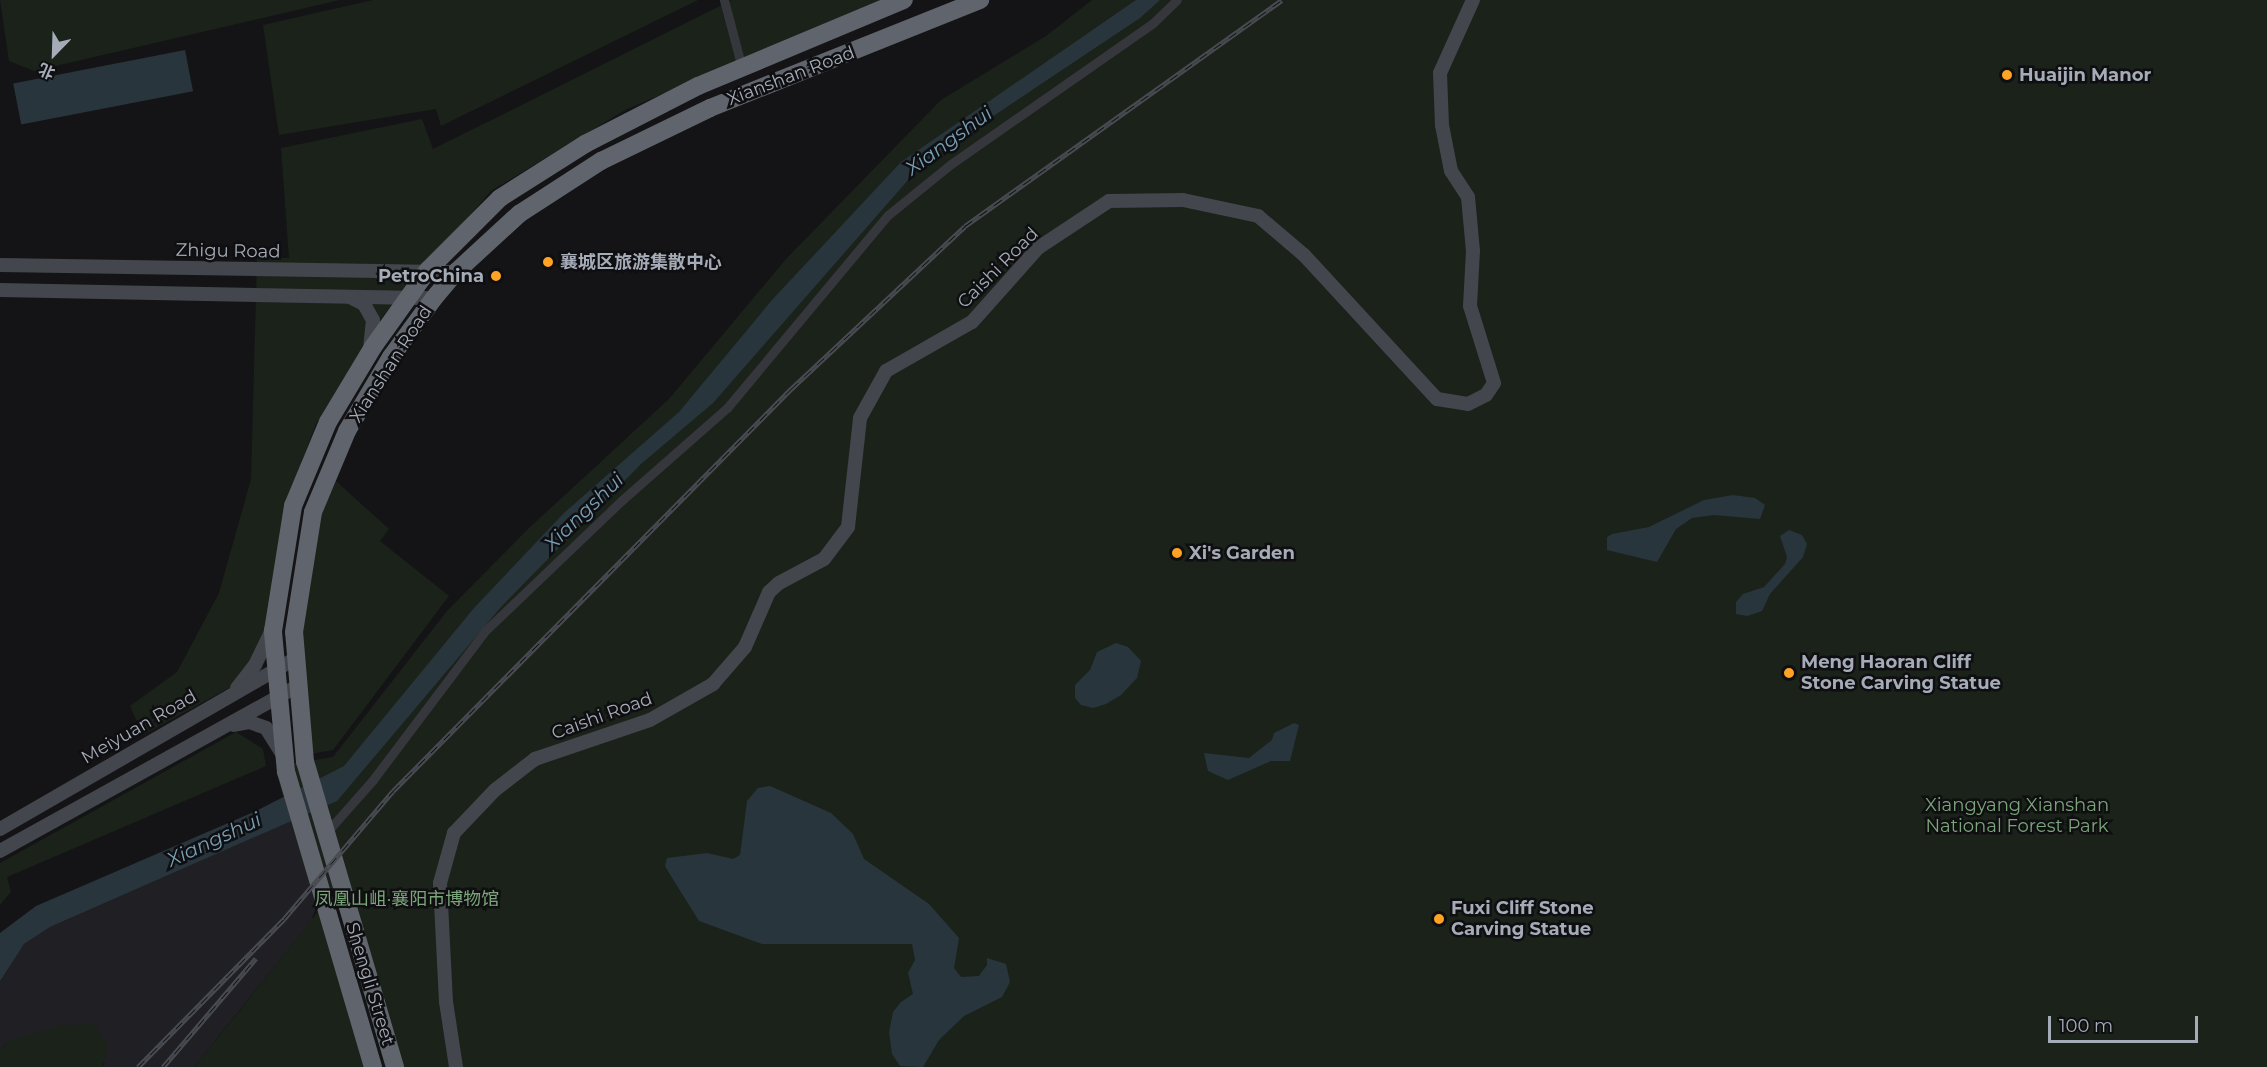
<!DOCTYPE html>
<meta charset="utf-8">
<style>
body{margin:0}
#map{position:relative;width:2267px;height:1067px;overflow:hidden;background:#141416;font-family:Montserrat,"Noto Sans SC",sans-serif}
div>[style]{position:absolute}
.built>*{inset:0;background:#202024}
.green>*{inset:0;background:#1a221a}
.water>*{inset:0;background:#29353c;transform-origin:0 0}
.street>*{height:9px;margin:-4.5px;padding:0 4.5px;transform-origin:4.5px;border-radius:4.5px;background:#35373c}
.secondary>*{height:14px;margin:-7px;padding:0 7px;transform-origin:7px;border-radius:7px;background:#43464c}
.highway>*{height:18px;margin:-9px;padding:0 9px;transform-origin:9px;border-radius:9px;background:#60656d}
.rail>*{height:5px;margin-top:-2.5px;transform-origin:0;background:repeating-linear-gradient(90deg,#0f0f11 0 9px,#484b51 0 18px);box-sizing:border-box;border-block:2px solid #484b51}
.dots>*{width:16px;height:16px;translate:-50% -50%;box-sizing:border-box;border:3px solid #0f0f11;border-radius:50%}
span{translate:-50% -50%;white-space:nowrap;text-align:center;line-height:1.15;-webkit-text-stroke:5px #0f0f11;paint-order:stroke}
.poi-label{font-size:18px;color:#a5acb8;font-weight:700}
.left{translate:0 -50%;text-align:left}
.right{translate:-100% -50%;text-align:right}
.street-label{font-size:18px;color:#a5acb8}
.park-label{font-size:18px;color:#7ba57a}
.water-label{font-size:20px;color:#789fb6;font-style:italic}
.north{position:absolute;left:24px;top:24px;width:60px;height:60px;-webkit-text-stroke:4px #0f0f11;paint-order:stroke;rotate:203deg;font-size:16px;font-weight:700;line-height:24px;text-align:center;color:#a5acb8}
.north::after{content:'';display:block;margin:auto;width:21px;height:27px;background:#a5acb8;clip-path:polygon(50% 0,100% 100%,50% 72%,0 100%)}
.scale{position:absolute;left:2048px;top:1016px;width:150px;height:27px;box-sizing:border-box;border:3px solid #a5acb8;border-top:0;padding-left:8px;font-size:18px;line-height:21px;white-space:nowrap;color:#a5acb8;-webkit-text-stroke:4px #0f0f11;paint-order:stroke}
</style>
<div id="map">
<div class="built">
<i style="clip-path:polygon(414px 809px,316px 907px,311px 921px,194px 1067px,102px 1067px,105px 1063px,7px 1042px,0 1050px,0 981px,6px 967px,24px 944px,50px 927px,291px 821px)"></i>
</div>
<div class="green">
<i style="clip-path:polygon(0 0,340px 0,34px 71px,9px 61px)"></i>
<i style="clip-path:polygon(373px 0,698px 0,441px 126px,436px 109px,279px 135px,263px 25px)"></i>
<i style="clip-path:polygon(732px 0,883px 0,625px 110px,491px 191px,382px 317px,316px 424px,287px 500px,262px 670px,143px 735px,130px 706px,177px 672px,219px 593px,251px 479px,257px 258px,289px 258px,281px 148px,422px 119px,433px 149px)"></i>
<i style="clip-path:polygon(1092px 0,2267px 0,2267px 1067px,395px 1067px,346px 877px,316px 907px,276px 772px,290px 764px,333px 757px,447px 611px,528px 529px,669px 399px,786px 259px,941px 100px,1046px 36px)"></i>
<i style="clip-path:polygon(336px 481px,389px 529px,380px 541px,449px 596px,333px 750px,311px 754px,298px 630px,321px 512px)"></i>
<i style="clip-path:polygon(236px 732px,263px 749px,266px 766px,7px 877px,11px 892px,0 905px,0 863px)"></i>
<i style="clip-path:polygon(324px 904px,373px 1067px,194px 1067px,245px 1004px)"></i>
<i style="clip-path:polygon(94px 1024px,109px 1048px,102px 1067px,0 1067px,0 1050px,7px 1042px,64px 1025px)"></i>
</div>
<div class="water">
<i style="clip-path:polygon(1136px 0,1160px 0,1140px 18px,923px 163px,713px 403px,641px 464px,501px 607px,337px 801px,50px 927px,24px 944px,0 981px,0 933px,36px 906px,256px 811px,344px 766px,474px 608px,564px 513px,679px 412px,772px 300px,901px 162px)"></i>
<i style="left:185px;top:50px;width:42px;height:175px;rotate:79deg"></i>
<i style="clip-path:polygon(1733px 495px,1755px 498px,1765px 505px,1760px 519px,1714px 515px,1692px 518px,1676px 529px,1657px 562px,1607px 550px,1607px 537px,1612px 534px,1649px 527px,1704px 500px)"></i>
<i style="clip-path:polygon(1789px 530px,1802px 535px,1807px 544px,1803px 557px,1770px 594px,1762px 611px,1747px 616px,1736px 614px,1736px 602px,1743px 594px,1764px 587px,1785px 564px,1787px 557px,1780px 536px)"></i>
<i style="clip-path:polygon(1116px 643px,1128px 647px,1141px 661px,1137px 678px,1121px 695px,1106px 704px,1093px 708px,1081px 705px,1075px 698px,1075px 685px,1090px 670px,1097px 652px)"></i>
<i style="clip-path:polygon(1294px 723px,1299px 725px,1290px 761px,1271px 761px,1228px 780px,1208px 771px,1204px 753px,1249px 758px,1272px 740px,1274px 733px)"></i>
<i style="clip-path:polygon(770px 786px,831px 813px,853px 834px,864px 859px,929px 904px,959px 938px,954px 968px,961px 977px,979px 976px,987px 965px,987px 958px,1006px 964px,1010px 982px,1002px 997px,964px 1016px,939px 1040px,923px 1067px,900px 1066px,892px 1054px,889px 1032px,893px 1012px,901px 1002px,913px 994px,908px 973px,915px 960px,912px 944px,762px 944px,699px 921px,671px 876px,665px 866px,667px 858px,707px 853px,733px 859px,740px 855px,747px 801px,758px 788px)"></i>
</div>
<div class="street">
<i style="left:724px;top:0;width:70px;rotate:75.2deg"></i>
<i style="left:326px;top:833px;width:69px;rotate:-48.5deg"></i>
<i style="left:372px;top:781px;width:188px;rotate:-53deg"></i>
<i style="left:485px;top:631px;width:188px;rotate:-43.7deg"></i>
<i style="left:621px;top:501px;width:141px;rotate:-41.3deg"></i>
<i style="left:727px;top:408px;width:251px;rotate:-50.2deg"></i>
<i style="left:888px;top:215px;width:81px;rotate:-39deg"></i>
<i style="left:951px;top:164px;width:246px;rotate:-34.9deg"></i>
<i style="left:1153px;top:23px;width:33px;rotate:-44deg"></i>
</div>
<div class="secondary">
<i style="left:0;top:265px;width:456px;rotate:0.9deg"></i>
<i style="left:0;top:290px;width:434px;rotate:1.1deg"></i>
<i style="left:350px;top:297px;width:16px;rotate:27deg"></i>
<i style="left:364px;top:304px;width:18px;rotate:61deg"></i>
<i style="left:373px;top:320px;width:31px;rotate:96deg"></i>
<i style="left:237px;top:688px;width:29px;rotate:-52deg"></i>
<i style="left:255px;top:665px;width:41px;rotate:-64.1deg"></i>
<i style="left:234px;top:725px;width:15px;rotate:-11deg"></i>
<i style="left:249px;top:722px;width:18px;rotate:19deg"></i>
<i style="left:266px;top:728px;width:32px;rotate:58deg"></i>
<i style="left:0;top:829px;width:342px;rotate:-30deg"></i>
<i style="left:0;top:851px;width:342px;rotate:-29deg"></i>
<i style="left:456px;top:1067px;width:66px;rotate:-98.7deg"></i>
<i style="left:446px;top:1002px;width:119px;rotate:-92.9deg"></i>
<i style="left:440px;top:883px;width:52px;rotate:-74.4deg"></i>
<i style="left:454px;top:833px;width:59px;rotate:-46.4deg"></i>
<i style="left:495px;top:790px;width:51px;rotate:-37.8deg"></i>
<i style="left:535px;top:759px;width:121px;rotate:-18.7deg"></i>
<i style="left:650px;top:720px;width:73px;rotate:-29.7deg"></i>
<i style="left:713px;top:684px;width:49px;rotate:-49.1deg"></i>
<i style="left:745px;top:647px;width:60px;rotate:-66.4deg"></i>
<i style="left:769px;top:592px;width:13px;rotate:-42deg"></i>
<i style="left:779px;top:583px;width:51px;rotate:-28.1deg"></i>
<i style="left:824px;top:559px;width:40px;rotate:-53deg"></i>
<i style="left:848px;top:527px;width:110px;rotate:-83.7deg"></i>
<i style="left:860px;top:418px;width:54px;rotate:-61deg"></i>
<i style="left:886px;top:371px;width:99px;rotate:-29.7deg"></i>
<i style="left:972px;top:322px;width:99px;rotate:-48.3deg"></i>
<i style="left:1038px;top:248px;width:85px;rotate:-33.5deg"></i>
<i style="left:1109px;top:201px;width:74px;rotate:-0.8deg"></i>
<i style="left:1183px;top:200px;width:77px;rotate:12deg"></i>
<i style="left:1258px;top:216px;width:60px;rotate:40.3deg"></i>
<i style="left:1304px;top:255px;width:196px;rotate:47.3deg"></i>
<i style="left:1437px;top:399px;width:31px;rotate:9deg"></i>
<i style="left:1468px;top:404px;width:20px;rotate:-27deg"></i>
<i style="left:1486px;top:395px;width:14px;rotate:-56deg"></i>
<i style="left:1494px;top:383px;width:81px;rotate:-107.3deg"></i>
<i style="left:1470px;top:306px;width:55px;rotate:-86.9deg"></i>
<i style="left:1473px;top:251px;width:54px;rotate:-95.3deg"></i>
<i style="left:1468px;top:197px;width:31px;rotate:-123deg"></i>
<i style="left:1451px;top:171px;width:47px;rotate:-101.1deg"></i>
<i style="left:1442px;top:125px;width:52px;rotate:-92.2deg"></i>
<i style="left:1440px;top:73px;width:80px;rotate:-65.7deg"></i>
</div>
<div class="highway">
<i style="left:373px;top:1067px;width:308px;rotate:-106.4deg"></i>
<i style="left:286px;top:772px;width:142px;rotate:-95.3deg"></i>
<i style="left:273px;top:631px;width:127px;rotate:-80.9deg"></i>
<i style="left:293px;top:506px;width:91px;rotate:-67.4deg"></i>
<i style="left:328px;top:422px;width:87px;rotate:-59deg"></i>
<i style="left:373px;top:347px;width:95px;rotate:-54.5deg"></i>
<i style="left:428px;top:270px;width:102px;rotate:-45deg"></i>
<i style="left:500px;top:198px;width:101px;rotate:-32.4deg"></i>
<i style="left:585px;top:144px;width:127px;rotate:-27.2deg"></i>
<i style="left:698px;top:86px;width:223px;rotate:-22.7deg"></i>
<i style="left:395px;top:1067px;width:318px;rotate:-106.4deg"></i>
<i style="left:305px;top:762px;width:130px;rotate:-94.8deg"></i>
<i style="left:294px;top:632px;width:121px;rotate:-81deg"></i>
<i style="left:313px;top:512px;width:88px;rotate:-67.2deg"></i>
<i style="left:347px;top:431px;width:86px;rotate:-59.3deg"></i>
<i style="left:391px;top:357px;width:73px;rotate:-53.9deg"></i>
<i style="left:434px;top:298px;width:34px;rotate:-50deg"></i>
<i style="left:456px;top:272px;width:86px;rotate:-42.6deg"></i>
<i style="left:519px;top:214px;width:98px;rotate:-32.9deg"></i>
<i style="left:601px;top:161px;width:121px;rotate:-25.9deg"></i>
<i style="left:710px;top:108px;width:291px;rotate:-21.8deg"></i>
</div>
<div class="rail">
<i style="left:138px;top:1067px;width:208px;rotate:-45.4deg"></i>
<i style="left:284px;top:919px;width:168px;rotate:-49.6deg"></i>
<i style="left:393px;top:791px;width:566px;rotate:-45.29deg"></i>
<i style="left:791px;top:389px;width:238px;rotate:-43.1deg"></i>
<i style="left:965px;top:226px;width:389px;rotate:-35.5deg"></i>
<i style="left:163px;top:1067px;width:143px;rotate:-49.5deg"></i>
</div>
<div class="dots">
<i style="left:2007px;top:75px;background:#ffa324"></i>
<i style="left:548px;top:262px;background:#ffa324"></i>
<i style="left:496px;top:276px;background:#ffa324"></i>
<i style="left:1177px;top:553px;background:#ffa324"></i>
<i style="left:1789px;top:673px;background:#ffa324"></i>
<i style="left:1439px;top:919px;background:#ffa324"></i>
</div>
<div class="poi-label">
<span class="left" style="left:2019px;top:75px">Huaijin Manor</span>
<span class="left" style="left:560px;top:262px">襄城区旅游集散中心</span>
<span class="right" style="left:484px;top:276px">PetroChina</span>
<span class="left" style="left:1189px;top:553px">Xi's Garden</span>
<span class="left" style="left:1801px;top:673px">Meng Haoran Cliff<br>Stone Carving Statue</span>
<span class="left" style="left:1451px;top:919px">Fuxi Cliff Stone<br>Carving Statue</span>
</div>
<div class="street-label">
<span style="left:791px;top:76px;rotate:-21deg">Xianshan Road</span>
<span style="left:228px;top:251px;rotate:1deg">Zhigu Road</span>
<span style="left:998px;top:268px;rotate:-45deg">Caishi Road</span>
<span style="left:391px;top:364px;rotate:-57deg">Xianshan Road</span>
<span style="left:602px;top:716px;rotate:-20deg">Caishi Road</span>
<span style="left:139px;top:727px;rotate:-30deg">Meiyuan Road</span>
<span style="left:370px;top:984px;rotate:73deg">Shengli Street</span>
</div>
<div class="park-label">
<span style="left:2017px;top:816px">Xiangyang Xianshan<br>National Forest Park</span>
<span style="left:407px;top:899px">凤凰山岨·襄阳市博物馆</span>
</div>
<div class="water-label">
<span style="left:949px;top:141px;rotate:-36deg">Xiangshui</span>
<span style="left:584px;top:512px;rotate:-44deg">Xiangshui</span>
<span style="left:214px;top:840px;rotate:-25deg">Xiangshui</span>
</div>
<div class="north">北</div>
<div class="scale">100 m</div>
</div>
